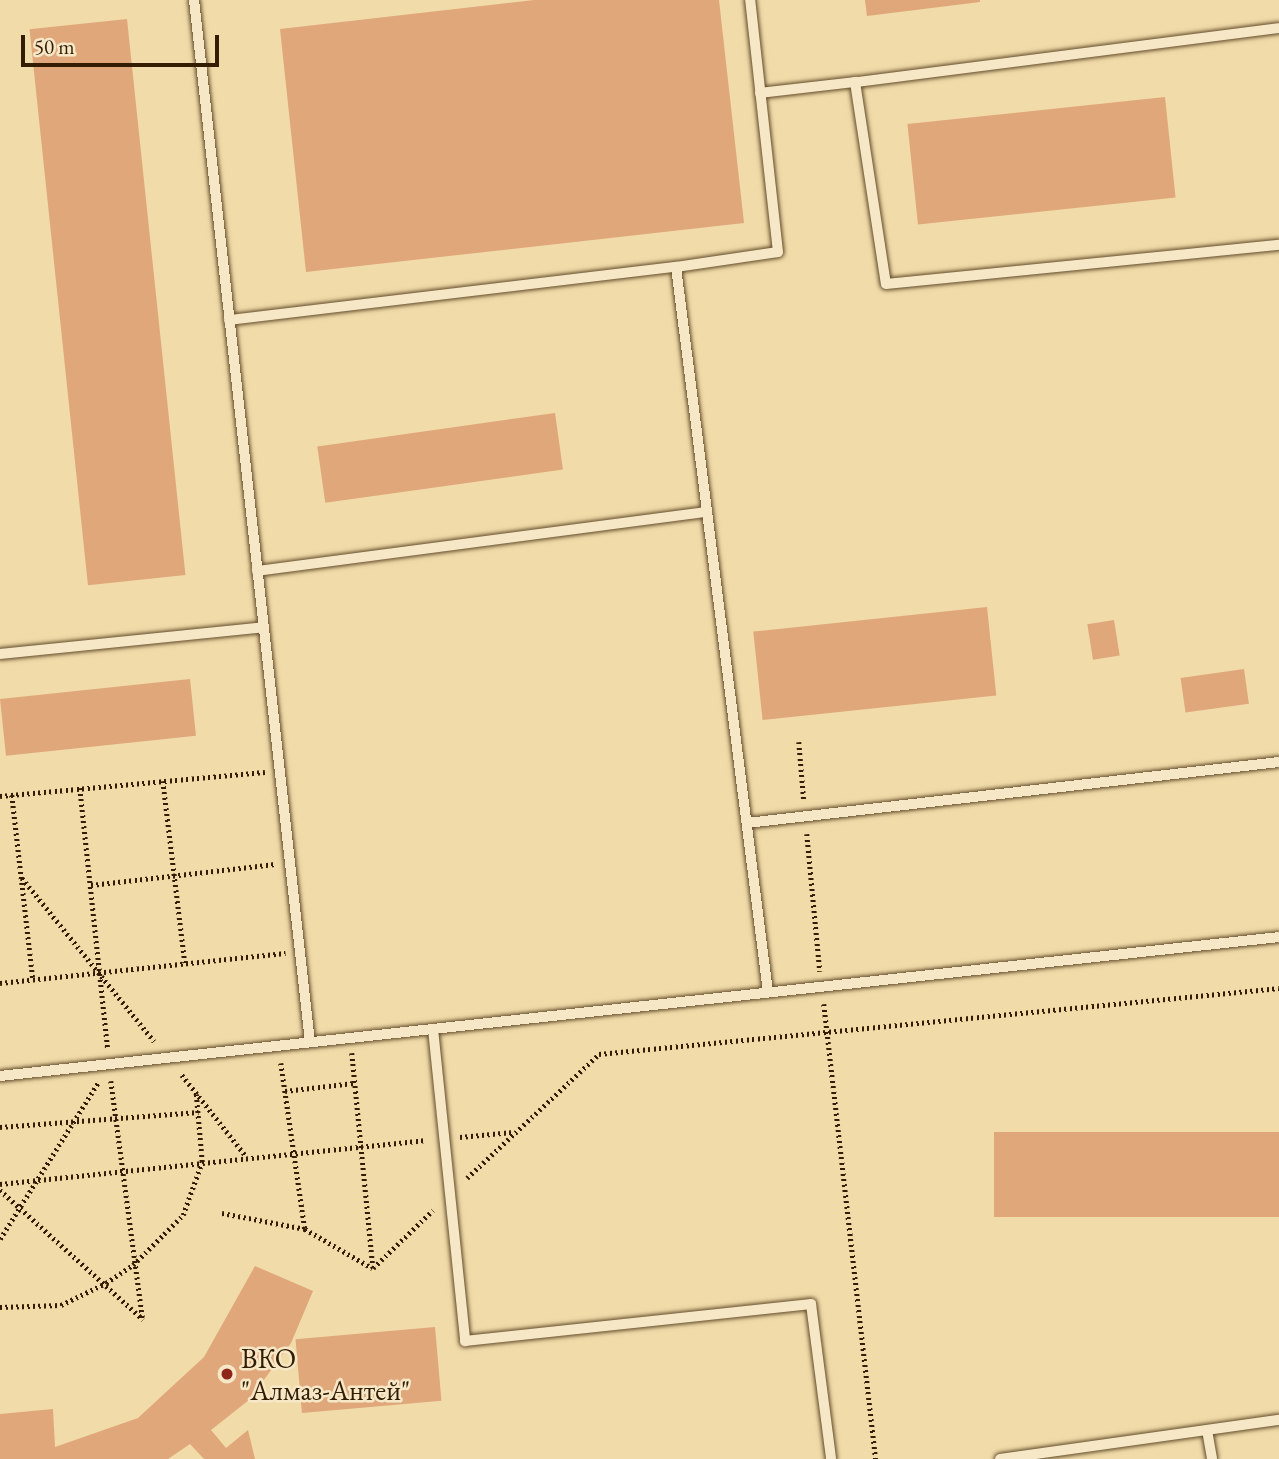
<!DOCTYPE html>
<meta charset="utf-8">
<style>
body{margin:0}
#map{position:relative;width:1279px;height:1459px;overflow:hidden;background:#f1dba9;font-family:"EB Garamond",serif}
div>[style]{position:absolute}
.building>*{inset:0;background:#e0a77a;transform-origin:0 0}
.path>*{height:4.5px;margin-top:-2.25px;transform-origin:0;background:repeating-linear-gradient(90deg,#341c00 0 2px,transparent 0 5.5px)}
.roads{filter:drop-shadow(0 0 2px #634c2a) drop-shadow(0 0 2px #634c2a)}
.lane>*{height:10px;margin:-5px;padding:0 5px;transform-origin:5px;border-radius:5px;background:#f6e8c7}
.dots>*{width:19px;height:19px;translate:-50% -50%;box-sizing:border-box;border:4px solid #f6e8c7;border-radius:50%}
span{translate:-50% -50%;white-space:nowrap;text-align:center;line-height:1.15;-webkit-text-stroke:5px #f6e8c7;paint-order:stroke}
.poi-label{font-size:28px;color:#341c00}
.left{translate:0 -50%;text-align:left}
.scale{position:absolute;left:21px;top:35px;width:198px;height:32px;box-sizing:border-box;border:4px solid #341c00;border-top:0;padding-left:9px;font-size:21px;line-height:24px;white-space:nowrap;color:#341c00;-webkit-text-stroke:5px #f6e8c7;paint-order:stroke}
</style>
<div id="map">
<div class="building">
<i style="clip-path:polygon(534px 0,719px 0,744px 223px,306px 272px,280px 29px)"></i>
<i style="clip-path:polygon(865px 0,980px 0,980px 2px,867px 16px)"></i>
<i style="left:127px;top:19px;width:559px;height:98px;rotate:84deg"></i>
<i style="left:1165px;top:97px;width:101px;height:259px;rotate:84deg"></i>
<i style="left:555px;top:413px;width:57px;height:240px;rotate:82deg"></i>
<i style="left:987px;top:607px;width:89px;height:235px;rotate:84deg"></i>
<i style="left:1114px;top:620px;width:36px;height:27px;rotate:81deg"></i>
<i style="left:1244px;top:669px;width:35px;height:64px;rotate:82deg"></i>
<i style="left:190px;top:679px;width:57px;height:191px;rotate:84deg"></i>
<i style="left:1279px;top:1132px;width:85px;height:285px;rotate:90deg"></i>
<i style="clip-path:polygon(255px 1266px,313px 1291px,291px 1343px,249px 1400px,211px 1430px,226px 1448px,248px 1430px,255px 1459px,204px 1459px,190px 1444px,168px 1459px,0 1459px,0 1414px,53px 1409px,55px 1447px,138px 1418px,204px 1357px)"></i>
<i style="left:435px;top:1327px;width:74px;height:140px;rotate:85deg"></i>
</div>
<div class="path">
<i style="left:799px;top:742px;width:59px;rotate:85.2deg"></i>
<i style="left:163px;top:781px;width:183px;rotate:83.1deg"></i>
<i style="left:80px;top:788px;width:262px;rotate:83.9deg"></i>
<i style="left:12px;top:795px;width:186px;rotate:83.5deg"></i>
<i style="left:0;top:796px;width:266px;rotate:-5.2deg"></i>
<i style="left:807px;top:834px;width:138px;rotate:84.6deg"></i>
<i style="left:22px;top:878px;width:210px;rotate:51deg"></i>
<i style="left:91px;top:885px;width:185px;rotate:-6.5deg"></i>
<i style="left:0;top:983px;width:287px;rotate:-6deg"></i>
<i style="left:824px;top:1004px;width:458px;rotate:83.5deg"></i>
<i style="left:352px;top:1053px;width:216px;rotate:84.4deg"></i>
<i style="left:373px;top:1268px;width:83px;rotate:-44deg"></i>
<i style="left:281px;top:1063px;width:168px;rotate:81.8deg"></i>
<i style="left:182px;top:1075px;width:103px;rotate:51.7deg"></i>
<i style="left:111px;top:1081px;width:241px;rotate:82.4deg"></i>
<i style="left:285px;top:1091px;width:69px;rotate:-6.6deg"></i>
<i style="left:0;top:1127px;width:199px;rotate:-4.3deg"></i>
<i style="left:460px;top:1137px;width:54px;rotate:-5.3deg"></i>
<i style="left:467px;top:1178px;width:181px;rotate:-43.2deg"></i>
<i style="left:599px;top:1054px;width:683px;rotate:-5.54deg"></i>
<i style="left:0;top:1184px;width:429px;rotate:-5.9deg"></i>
<i style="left:0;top:1190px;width:193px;rotate:42.1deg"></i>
<i style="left:222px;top:1213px;width:85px;rotate:10.9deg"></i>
<i style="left:305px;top:1229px;width:78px;rotate:30.2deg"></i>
<i style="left:0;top:1239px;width:184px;rotate:-57.9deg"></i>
<i style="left:0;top:1307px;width:61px;rotate:-1.9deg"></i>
<i style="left:61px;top:1305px;width:50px;rotate:-26.1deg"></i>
<i style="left:106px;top:1283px;width:32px;rotate:-34deg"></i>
<i style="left:133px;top:1265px;width:71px;rotate:-45deg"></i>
<i style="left:183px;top:1215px;width:56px;rotate:-70.3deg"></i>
<i style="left:202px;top:1162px;width:68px;rotate:-95deg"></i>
</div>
<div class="roads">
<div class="lane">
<i style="left:194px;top:0;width:1048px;rotate:83.65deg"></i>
<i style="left:1279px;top:28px;width:427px;rotate:172.7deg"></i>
<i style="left:855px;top:82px;width:204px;rotate:81.3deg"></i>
<i style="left:886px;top:284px;width:395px;rotate:-5.7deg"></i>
<i style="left:760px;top:93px;width:96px;rotate:-6.6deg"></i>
<i style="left:676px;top:267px;width:103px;rotate:-8.4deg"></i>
<i style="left:778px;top:252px;width:254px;rotate:-96.3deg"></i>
<i style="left:229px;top:320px;width:450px;rotate:-6.8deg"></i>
<i style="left:676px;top:267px;width:731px;rotate:82.77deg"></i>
<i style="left:257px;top:571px;width:454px;rotate:-7.5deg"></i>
<i style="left:0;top:654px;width:265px;rotate:-5.8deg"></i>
<i style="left:747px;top:823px;width:535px;rotate:-6.54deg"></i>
<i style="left:433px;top:1029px;width:314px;rotate:84.1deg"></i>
<i style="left:465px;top:1341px;width:348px;rotate:-6.1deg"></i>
<i style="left:811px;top:1304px;width:156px;rotate:82.6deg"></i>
<i style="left:0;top:1076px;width:1287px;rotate:-6.2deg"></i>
<i style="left:1207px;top:1430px;width:29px;rotate:80deg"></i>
<i style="left:1000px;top:1459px;width:282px;rotate:-8deg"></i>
</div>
</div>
<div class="dots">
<i style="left:227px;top:1374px;background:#8f2418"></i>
</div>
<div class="poi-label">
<span class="left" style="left:241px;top:1374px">ВКО<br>"Алмаз-Антей"</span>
</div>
<div class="scale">50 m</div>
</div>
